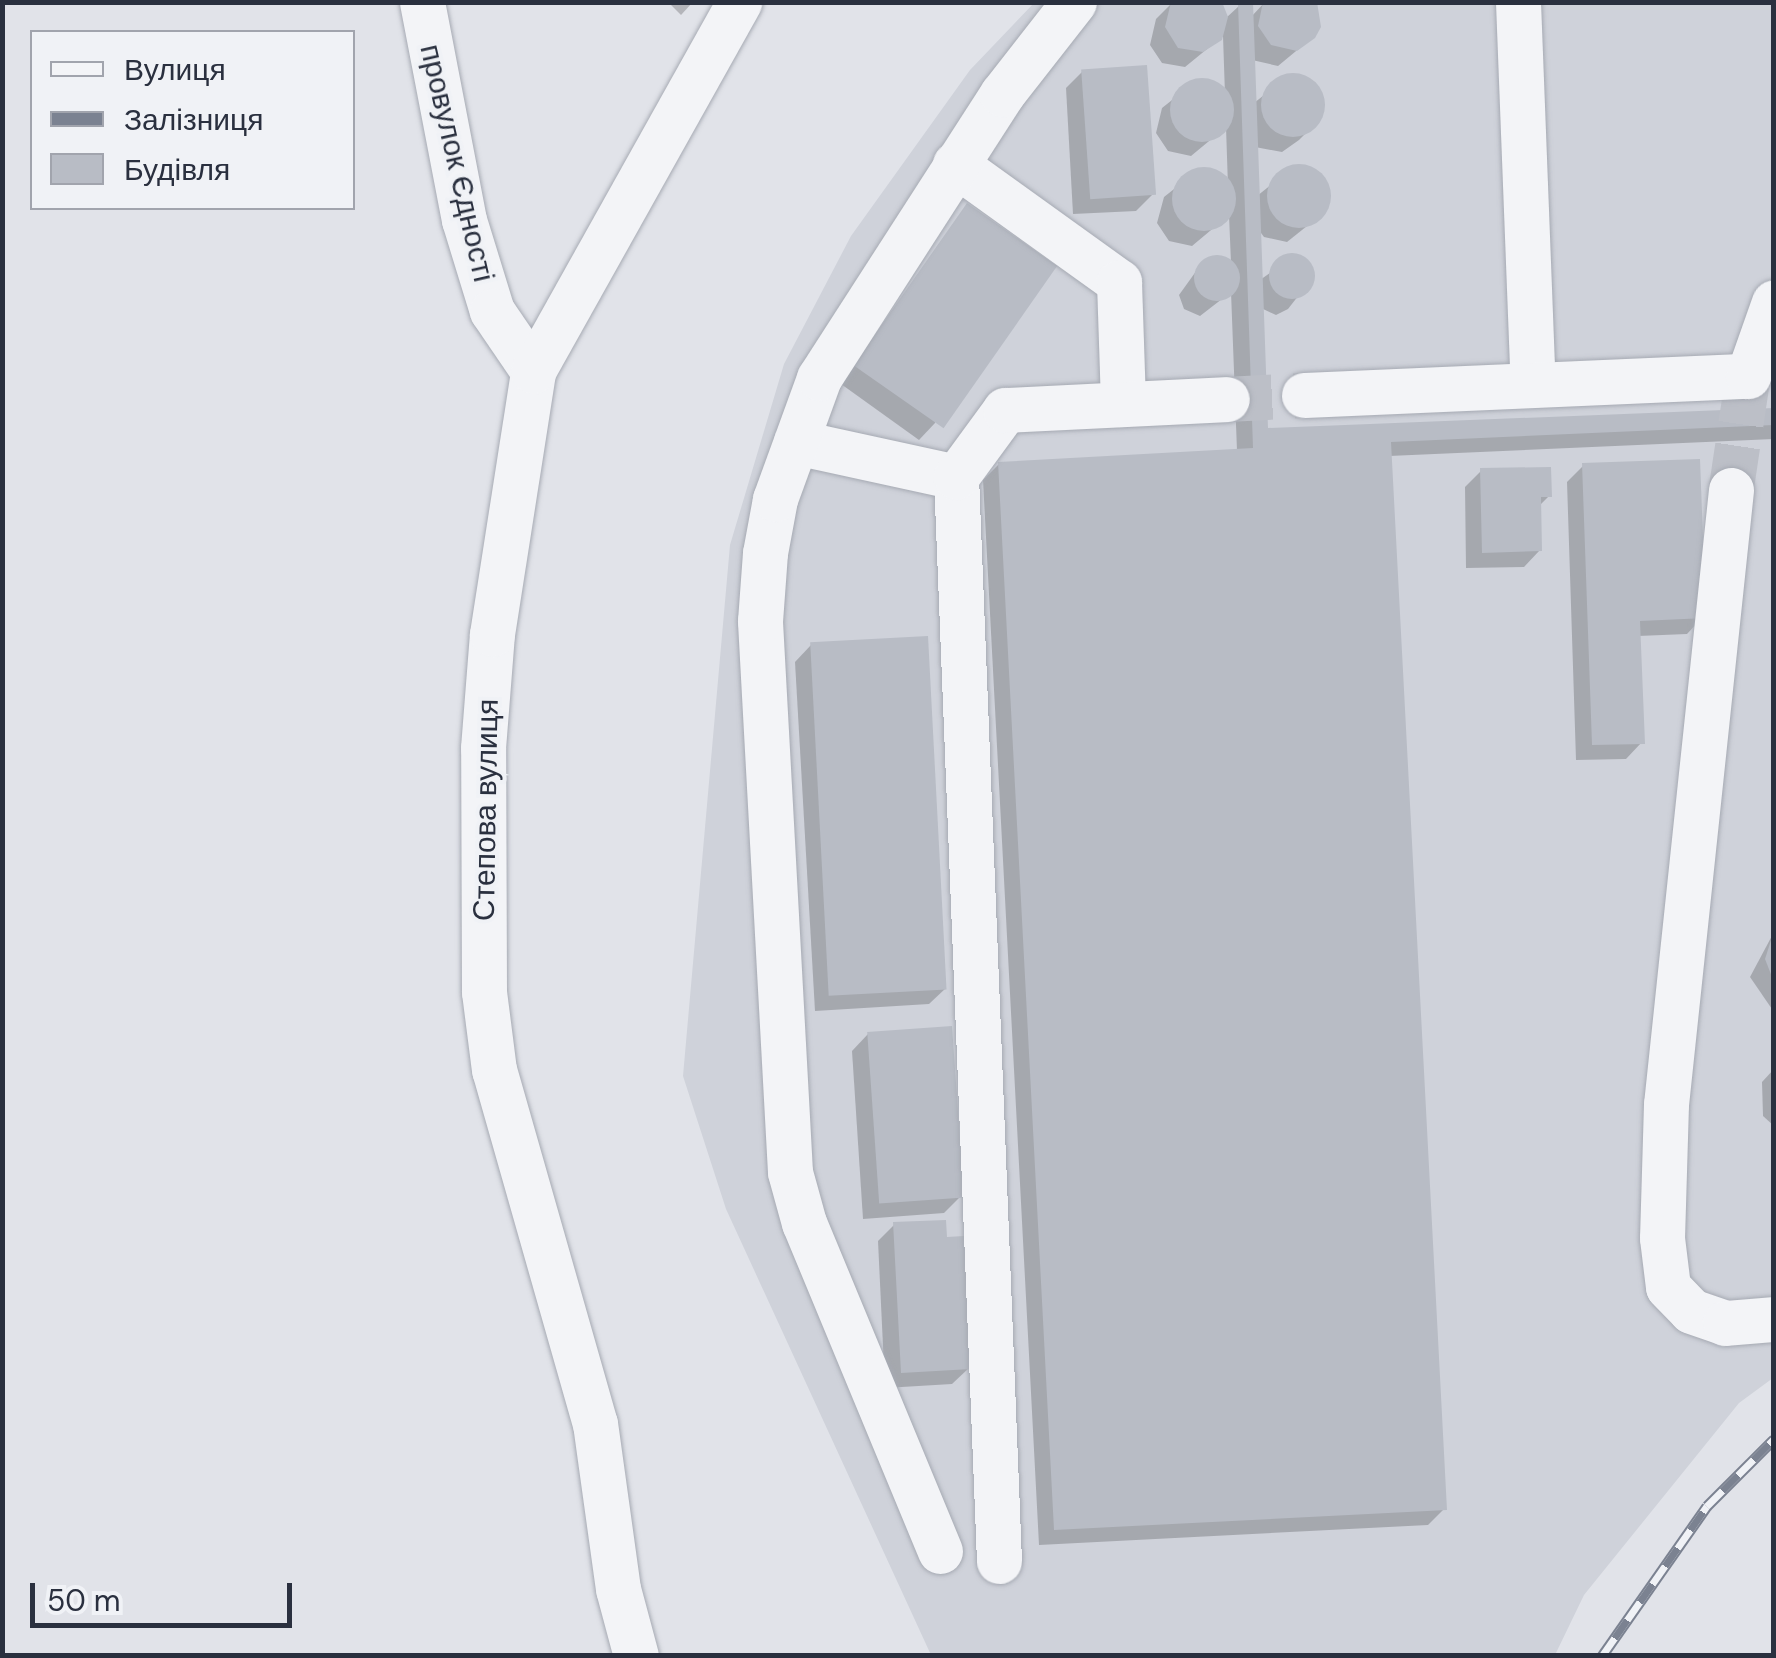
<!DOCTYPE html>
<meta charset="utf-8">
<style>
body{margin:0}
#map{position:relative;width:1776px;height:1658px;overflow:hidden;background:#e1e3e9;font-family:"DM Sans",sans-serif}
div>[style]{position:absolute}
.built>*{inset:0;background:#cfd2da}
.shadow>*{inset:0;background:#0003}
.building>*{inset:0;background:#b8bcc5;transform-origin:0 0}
.round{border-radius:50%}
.minor-tunnel>*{height:45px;margin-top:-22.5px;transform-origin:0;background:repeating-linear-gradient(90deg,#bcbfc7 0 45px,transparent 0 67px)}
.roads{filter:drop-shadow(0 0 2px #a6aab3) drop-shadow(0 0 2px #a6aab3)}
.minor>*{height:45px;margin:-22.5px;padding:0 22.5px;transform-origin:22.5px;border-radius:22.5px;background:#f3f4f7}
.rail>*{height:11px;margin-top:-5.5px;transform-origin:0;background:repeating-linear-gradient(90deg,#f0f2f6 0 22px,#7b8291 0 44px);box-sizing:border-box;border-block:2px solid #7b8291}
span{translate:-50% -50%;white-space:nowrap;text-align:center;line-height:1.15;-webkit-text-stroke:8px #f0f2f6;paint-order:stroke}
.street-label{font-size:30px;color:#2a303f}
.frame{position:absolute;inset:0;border:5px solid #2a303f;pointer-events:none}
.legend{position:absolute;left:30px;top:30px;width:325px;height:180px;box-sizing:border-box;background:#f0f2f6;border:2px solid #a1a4ad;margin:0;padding:12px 18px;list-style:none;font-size:30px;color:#2a303f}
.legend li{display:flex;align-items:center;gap:20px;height:50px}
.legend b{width:50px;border:2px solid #a1a4ad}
.scale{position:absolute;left:30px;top:1583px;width:262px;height:45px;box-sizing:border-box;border:5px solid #2a303f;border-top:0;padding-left:12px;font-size:30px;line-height:35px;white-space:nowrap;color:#2a303f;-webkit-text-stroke:8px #f0f2f6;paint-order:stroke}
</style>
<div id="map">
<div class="built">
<i style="clip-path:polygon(1034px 3px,1773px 3px,1773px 1378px,1739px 1403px,1584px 1595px,1555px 1655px,931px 1655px,726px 1209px,683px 1076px,730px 545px,784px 364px,851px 236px,970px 70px)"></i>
</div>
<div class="shadow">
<i style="clip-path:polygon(668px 2px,693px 2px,681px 15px)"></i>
<i style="clip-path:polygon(1173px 2px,1226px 18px,1239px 6px,1251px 17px,1265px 2px,1313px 37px,1278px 66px,1252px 60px,1254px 103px,1287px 77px,1310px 82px,1322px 101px,1316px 123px,1299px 140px,1282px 152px,1255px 147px,1257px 196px,1293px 167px,1316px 172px,1328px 192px,1322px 214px,1287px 242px,1264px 237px,1258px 229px,1260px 280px,1294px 256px,1307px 263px,1313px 277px,1288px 309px,1276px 315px,1261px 308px,1266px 431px,1774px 410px,1774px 439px,1389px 456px,1444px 1509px,1428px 1525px,1039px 1545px,983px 480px,999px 464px,1237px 451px,1231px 292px,1200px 316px,1184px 309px,1179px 295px,1202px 263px,1218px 258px,1231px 263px,1229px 215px,1192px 246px,1169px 241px,1157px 223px,1164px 197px,1198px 170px,1221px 175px,1228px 187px,1226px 127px,1191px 156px,1168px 151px,1156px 133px,1162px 108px,1196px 81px,1220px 86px,1225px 95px,1223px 36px,1185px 67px,1162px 63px,1150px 45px,1156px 19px)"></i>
<i style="clip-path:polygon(1082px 72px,1153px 194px,1136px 211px,1073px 214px,1066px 88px)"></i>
<i style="clip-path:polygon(968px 206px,935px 423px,919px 440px,841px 384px)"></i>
<i style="clip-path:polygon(1583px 466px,1703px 617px,1687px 634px,1638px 636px,1642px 742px,1626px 759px,1576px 760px,1567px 482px)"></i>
<i style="clip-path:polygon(1481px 471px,1549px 496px,1539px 506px,1540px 550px,1524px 567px,1466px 568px,1465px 487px)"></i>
<i style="clip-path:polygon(811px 645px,946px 988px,929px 1004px,815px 1011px,795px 662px)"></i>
<i style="clip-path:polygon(1774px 932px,1774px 1012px,1750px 977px)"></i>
<i style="clip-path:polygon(868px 1034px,960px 1197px,944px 1213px,863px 1219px,852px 1051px)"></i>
<i style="clip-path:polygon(1774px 1069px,1774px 1126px,1763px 1116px,1762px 1082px)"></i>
<i style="clip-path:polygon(894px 1225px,969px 1368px,952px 1384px,885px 1388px,878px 1241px)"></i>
</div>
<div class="building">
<i style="clip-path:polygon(1171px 2px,1222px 2px,1228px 17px,1222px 40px,1203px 52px,1178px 48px,1165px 27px)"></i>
<i style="clip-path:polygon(1245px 2px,1253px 2px,1268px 428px,1774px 408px,1774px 425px,1391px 442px,1447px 1510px,1054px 1530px,998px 462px,1253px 448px,1238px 3px)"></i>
<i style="clip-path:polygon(1263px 2px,1317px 2px,1321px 27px,1315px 38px,1297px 51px,1271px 45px,1258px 26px)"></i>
<i style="left:1147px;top:65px;width:130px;height:66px;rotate:86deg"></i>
<i class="round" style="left:1261px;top:73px;width:64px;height:64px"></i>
<i class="round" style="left:1170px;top:78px;width:64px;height:64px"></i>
<i class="round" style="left:1267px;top:164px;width:64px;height:64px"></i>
<i class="round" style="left:1172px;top:167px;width:64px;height:64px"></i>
<i style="left:967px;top:203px;width:110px;height:198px;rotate:35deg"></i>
<i class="round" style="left:1269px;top:253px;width:46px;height:46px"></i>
<i class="round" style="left:1194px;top:255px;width:46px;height:46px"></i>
<i style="clip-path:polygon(1700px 459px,1706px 618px,1640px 621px,1645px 744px,1592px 745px,1582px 463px)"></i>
<i style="clip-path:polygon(1551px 467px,1552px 497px,1541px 497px,1542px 551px,1482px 553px,1480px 468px)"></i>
<i style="left:928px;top:636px;width:354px;height:118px;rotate:87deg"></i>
<i style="clip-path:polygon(1774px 931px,1774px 982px,1765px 959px)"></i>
<i style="left:952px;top:1026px;width:172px;height:85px;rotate:86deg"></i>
<i style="clip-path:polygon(946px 1220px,947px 1237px,964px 1236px,971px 1369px,901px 1373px,893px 1222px)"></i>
</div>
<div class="minor-tunnel">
<i style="left:1227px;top:399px;width:77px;rotate:-3deg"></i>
<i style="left:1731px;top:490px;width:115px;rotate:-81.5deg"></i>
</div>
<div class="roads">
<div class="minor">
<i style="left:422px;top:2px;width:222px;rotate:79.1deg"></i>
<i style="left:464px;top:220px;width:95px;rotate:72.9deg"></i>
<i style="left:492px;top:311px;width:73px;rotate:55.7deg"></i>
<i style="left:1518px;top:2px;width:382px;rotate:87.8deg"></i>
<i style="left:955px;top:164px;width:202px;rotate:35.7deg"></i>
<i style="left:1119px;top:282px;width:122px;rotate:88.1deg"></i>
<i style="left:1304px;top:395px;width:444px;rotate:-2.5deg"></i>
<i style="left:1748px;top:376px;width:78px;rotate:-70.6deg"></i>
<i style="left:796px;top:442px;width:164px;rotate:12.3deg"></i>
<i style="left:1731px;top:490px;width:617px;rotate:96.04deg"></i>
<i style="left:1666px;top:1104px;width:134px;rotate:91.7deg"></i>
<i style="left:1662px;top:1238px;width:49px;rotate:83deg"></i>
<i style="left:1668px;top:1287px;width:33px;rotate:46deg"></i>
<i style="left:1691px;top:1311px;width:36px;rotate:19deg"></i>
<i style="left:1725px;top:1323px;width:49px;rotate:-4.7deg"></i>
<i style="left:940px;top:1551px;width:355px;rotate:-112.5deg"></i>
<i style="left:804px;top:1223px;width:53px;rotate:-105.4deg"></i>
<i style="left:790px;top:1172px;width:552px;rotate:-93.12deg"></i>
<i style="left:760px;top:621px;width:68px;rotate:-85.8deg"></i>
<i style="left:765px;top:553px;width:55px;rotate:-79.5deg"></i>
<i style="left:775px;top:499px;width:129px;rotate:-70deg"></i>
<i style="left:819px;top:378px;width:338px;rotate:-57.2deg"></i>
<i style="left:1002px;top:94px;width:117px;rotate:-52deg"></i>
<i style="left:999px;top:1561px;width:1085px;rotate:-92.27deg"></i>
<i style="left:956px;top:477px;width:83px;rotate:-53.8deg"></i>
<i style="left:1005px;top:410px;width:222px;rotate:-2.8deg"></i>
<i style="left:636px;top:1656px;width:69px;rotate:-105deg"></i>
<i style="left:618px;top:1589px;width:167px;rotate:-97.9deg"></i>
<i style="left:595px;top:1424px;width:368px;rotate:-105.9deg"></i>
<i style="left:494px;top:1070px;width:79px;rotate:-97.3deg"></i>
<i style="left:484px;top:992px;width:244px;rotate:-90.2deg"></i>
<i style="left:483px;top:748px;width:114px;rotate:-85.5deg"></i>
<i style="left:492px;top:634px;width:266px;rotate:-81.1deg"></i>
<i style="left:533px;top:371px;width:423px;rotate:-60.8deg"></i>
</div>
</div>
<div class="rail">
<i style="left:1602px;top:1656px;width:183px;rotate:-55deg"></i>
<i style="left:1707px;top:1506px;width:95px;rotate:-45deg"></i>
</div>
<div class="street-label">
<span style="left:457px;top:163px;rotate:77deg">провулок Єдності</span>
<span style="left:486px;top:810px;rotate:-89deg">Степова вулиця</span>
</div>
<div class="frame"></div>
<ul class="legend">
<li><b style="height:12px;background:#f3f4f7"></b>Вулиця</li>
<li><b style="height:12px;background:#7b8291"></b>Залізниця</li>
<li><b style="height:28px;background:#b8bcc5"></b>Будівля</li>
</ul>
<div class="scale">50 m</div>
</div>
